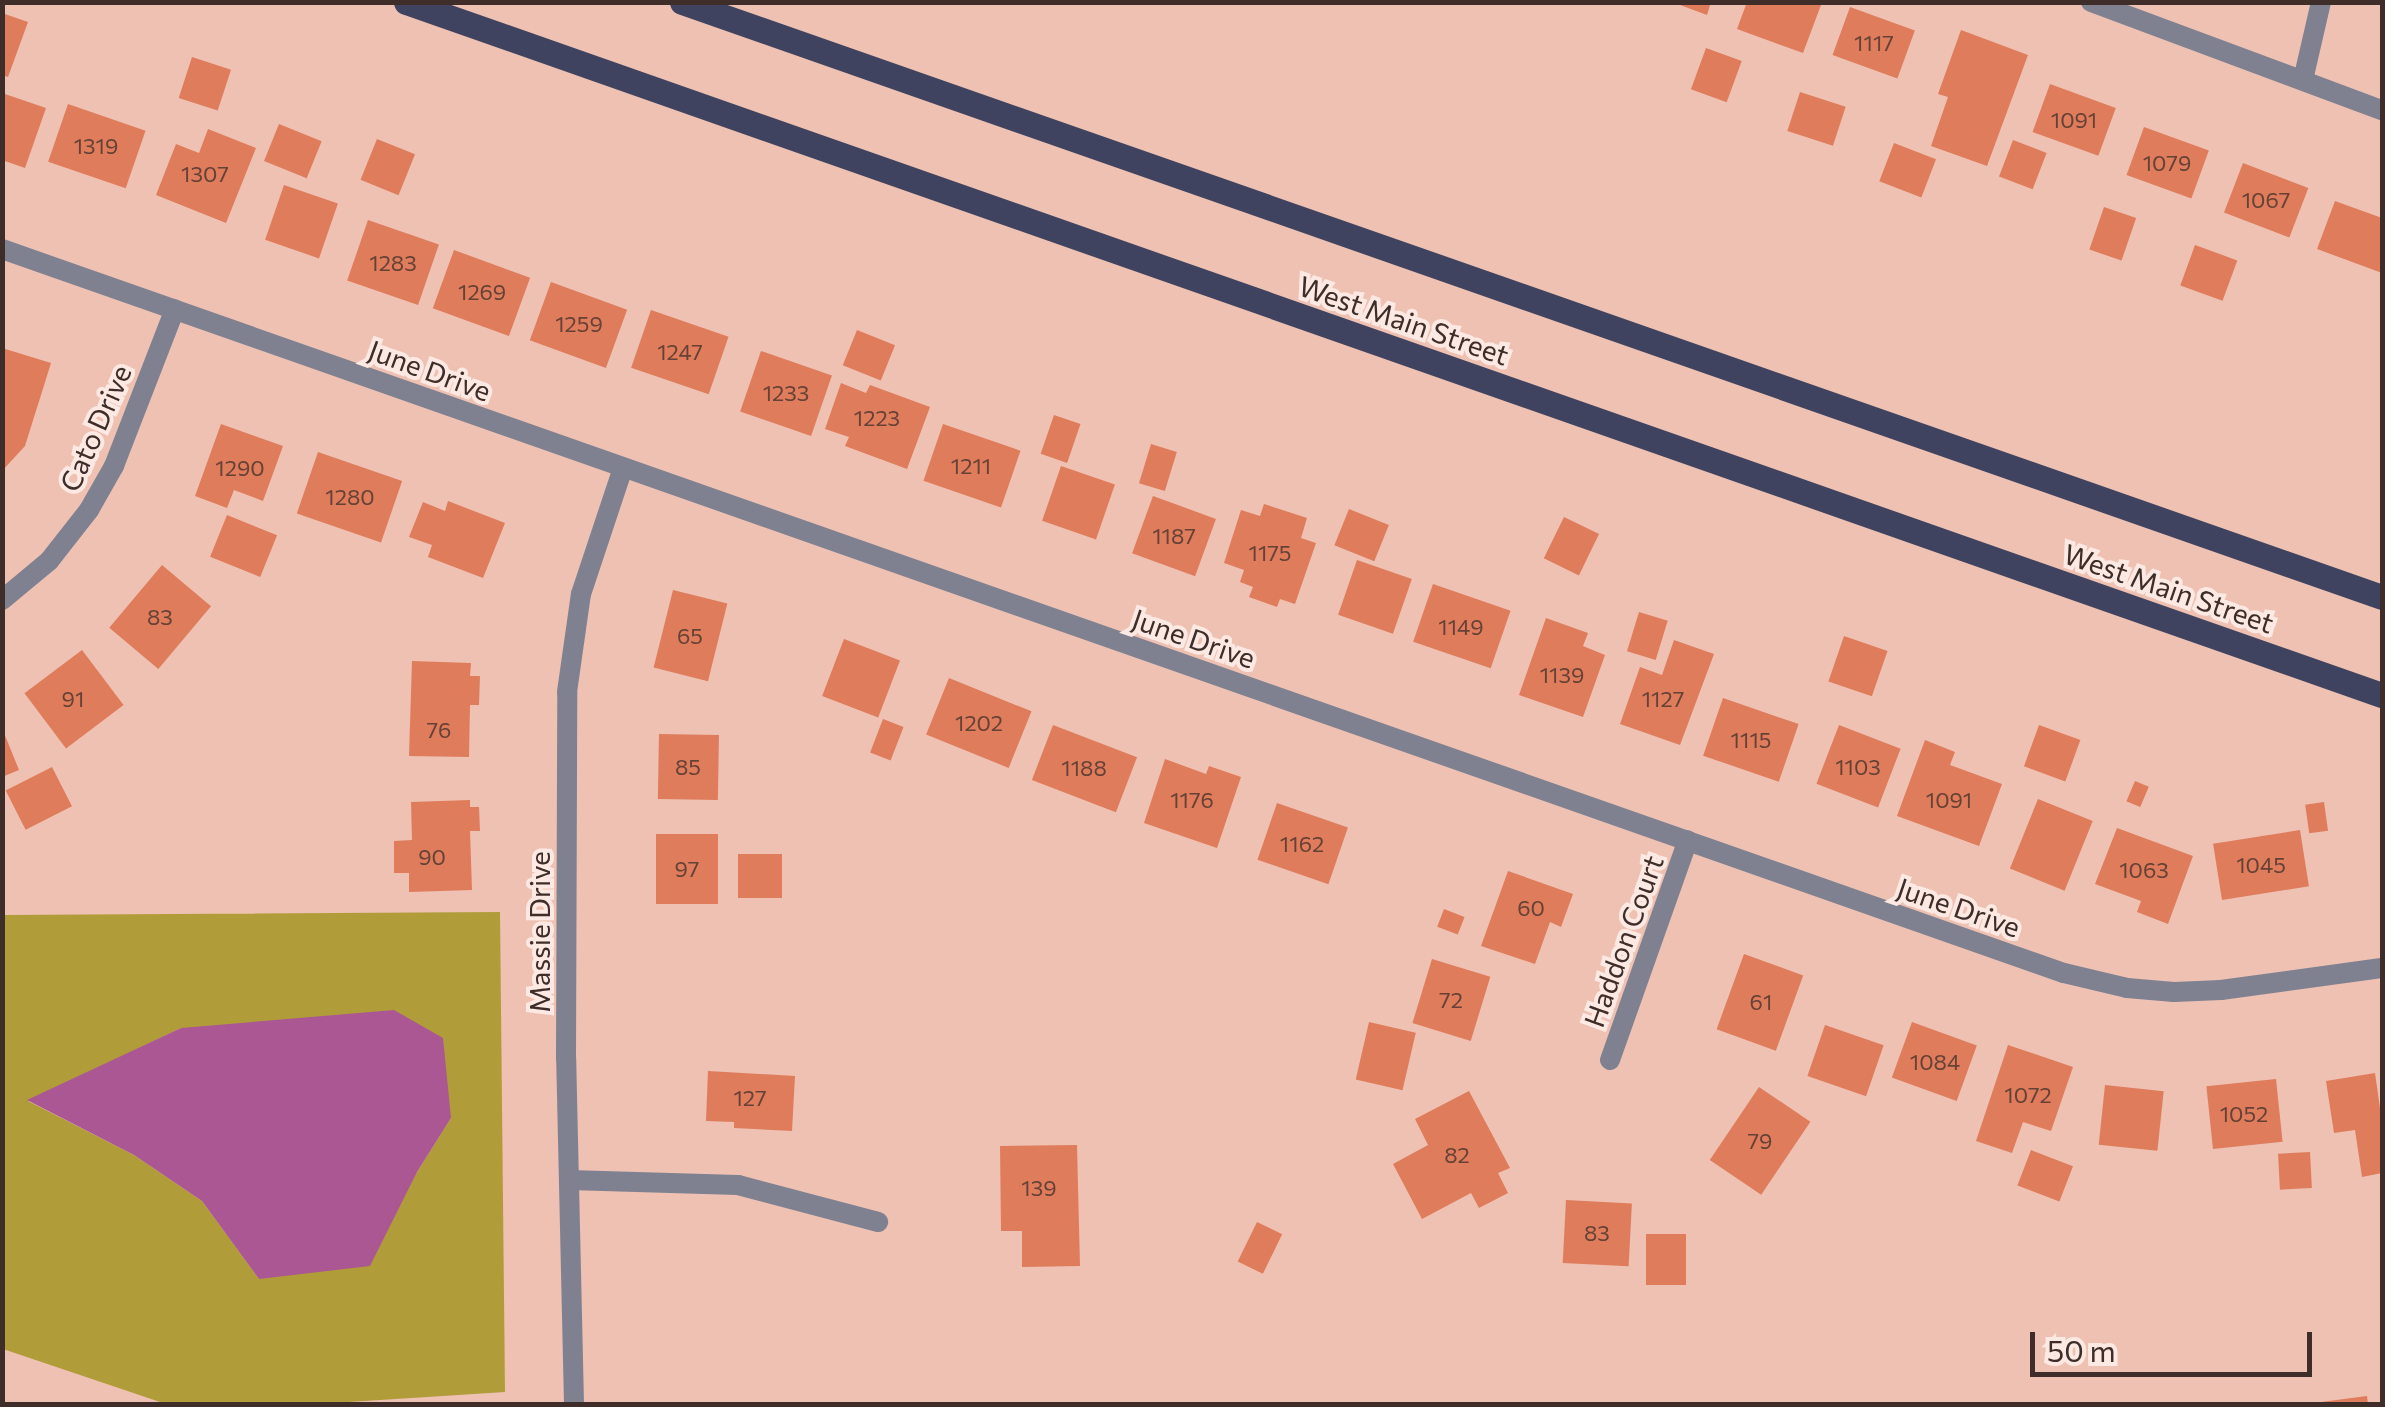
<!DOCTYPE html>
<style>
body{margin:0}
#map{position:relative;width:2385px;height:1407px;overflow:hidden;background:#eec1b3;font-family:Commissioner,sans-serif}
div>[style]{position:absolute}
.green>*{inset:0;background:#b09d39}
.water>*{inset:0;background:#aa5793}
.building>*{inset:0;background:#df7c5c;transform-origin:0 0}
.lane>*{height:20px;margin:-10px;padding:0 10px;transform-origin:10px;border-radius:10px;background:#7f8191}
.street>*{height:20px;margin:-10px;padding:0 10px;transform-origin:10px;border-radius:10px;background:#7f8191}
.primary>*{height:25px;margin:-12.5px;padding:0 12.5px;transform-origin:12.5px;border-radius:12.5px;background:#40435f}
span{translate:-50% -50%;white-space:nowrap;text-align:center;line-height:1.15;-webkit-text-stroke:8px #fce9e3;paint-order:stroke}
.number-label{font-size:22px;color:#664135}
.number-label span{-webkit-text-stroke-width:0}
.street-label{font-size:28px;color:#3e2d28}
.frame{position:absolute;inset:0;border:5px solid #3e2d28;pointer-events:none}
.scale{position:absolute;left:2030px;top:1332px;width:282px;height:45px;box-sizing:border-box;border:5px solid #3e2d28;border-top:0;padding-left:12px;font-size:30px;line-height:35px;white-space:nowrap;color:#3e2d28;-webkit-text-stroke:8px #fce9e3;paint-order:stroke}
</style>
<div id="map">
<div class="green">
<i style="clip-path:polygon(evenodd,500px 912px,505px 1392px,318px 1404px,166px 1404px,3px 1349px,2px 915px,500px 912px,181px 1028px,451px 1118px,417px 1172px,259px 1279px,202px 1201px,134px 1155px,28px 1101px,181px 1028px)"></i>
</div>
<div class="water">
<i style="clip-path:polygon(394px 1010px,443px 1038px,451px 1118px,417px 1172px,370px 1266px,259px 1279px,202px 1201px,134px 1155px,27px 1100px,181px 1028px)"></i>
</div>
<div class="building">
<i style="clip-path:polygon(1672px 2px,1711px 2px,1707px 15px)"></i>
<i style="clip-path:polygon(1747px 2px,1821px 5px,1803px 53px,1737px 29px)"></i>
<i style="left:1850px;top:7px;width:69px;height:51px;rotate:20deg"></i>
<i style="clip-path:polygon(2px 13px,28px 22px,8px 77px,2px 75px)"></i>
<i style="clip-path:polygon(1961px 30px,2028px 55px,1987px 166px,1931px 146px,1948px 97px,1938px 94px)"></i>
<i style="left:1706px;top:48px;width:38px;height:44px;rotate:20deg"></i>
<i style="left:192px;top:57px;width:41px;height:43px;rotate:18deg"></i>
<i style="left:2050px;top:84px;width:70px;height:51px;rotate:20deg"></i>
<i style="left:1800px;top:92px;width:48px;height:41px;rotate:18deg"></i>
<i style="clip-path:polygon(2px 93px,46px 108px,25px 168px,2px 160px)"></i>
<i style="left:68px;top:104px;width:82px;height:61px;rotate:19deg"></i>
<i style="left:279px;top:124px;width:46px;height:40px;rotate:22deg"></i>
<i style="left:2144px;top:127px;width:69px;height:51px;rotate:20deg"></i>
<i style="clip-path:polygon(208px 129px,256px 148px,226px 223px,156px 195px,176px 144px,199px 153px)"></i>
<i style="left:377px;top:139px;width:41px;height:44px;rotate:22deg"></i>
<i style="left:2013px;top:140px;width:36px;height:39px;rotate:21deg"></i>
<i style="left:1894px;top:143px;width:45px;height:41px;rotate:21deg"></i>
<i style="left:2243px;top:163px;width:70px;height:53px;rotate:21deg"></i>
<i style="left:284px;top:185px;width:57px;height:58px;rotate:19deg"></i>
<i style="clip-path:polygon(2335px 201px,2382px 218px,2382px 273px,2317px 249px)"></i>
<i style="left:2104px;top:207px;width:34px;height:45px;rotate:19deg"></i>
<i style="left:368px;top:220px;width:75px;height:64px;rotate:19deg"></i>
<i style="left:2195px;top:245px;width:45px;height:43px;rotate:20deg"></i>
<i style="left:454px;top:250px;width:81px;height:62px;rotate:20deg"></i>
<i style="left:551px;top:282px;width:81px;height:62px;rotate:20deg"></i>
<i style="left:651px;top:310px;width:82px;height:61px;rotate:19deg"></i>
<i style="left:857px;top:330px;width:41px;height:38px;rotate:22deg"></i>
<i style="clip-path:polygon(2px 348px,51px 363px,25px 446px,2px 471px)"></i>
<i style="left:761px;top:351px;width:75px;height:64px;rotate:19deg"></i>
<i style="clip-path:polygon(841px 383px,866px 393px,870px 385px,930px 407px,907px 469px,845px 446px,849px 437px,825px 429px)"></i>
<i style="left:1054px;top:415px;width:28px;height:41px;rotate:19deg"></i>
<i style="clip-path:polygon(221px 424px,283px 446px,263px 501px,234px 490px,227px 508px,195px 496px)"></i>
<i style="left:943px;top:424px;width:82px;height:60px;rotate:19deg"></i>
<i style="left:1151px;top:444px;width:27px;height:41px;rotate:17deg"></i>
<i style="left:318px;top:452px;width:89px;height:65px;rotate:19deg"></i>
<i style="left:1061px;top:466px;width:57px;height:58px;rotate:19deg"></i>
<i style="left:1153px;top:496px;width:67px;height:61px;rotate:20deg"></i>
<i style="clip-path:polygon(448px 501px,505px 523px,483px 578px,428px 557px,432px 545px,409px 537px,423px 502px,445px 511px)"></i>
<i style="clip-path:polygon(1264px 504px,1307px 518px,1301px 538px,1316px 543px,1295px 604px,1280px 599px,1277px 607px,1249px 597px,1253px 587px,1240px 582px,1244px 570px,1224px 563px,1241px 510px,1260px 516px)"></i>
<i style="left:1349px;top:509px;width:43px;height:39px;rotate:22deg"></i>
<i style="left:227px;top:515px;width:54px;height:45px;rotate:22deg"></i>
<i style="left:1564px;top:517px;width:39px;height:46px;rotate:26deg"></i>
<i style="left:1357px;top:560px;width:58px;height:58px;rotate:19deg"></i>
<i style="left:162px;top:565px;width:64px;height:82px;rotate:40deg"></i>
<i style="left:1433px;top:584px;width:82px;height:61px;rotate:19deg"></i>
<i style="left:673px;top:590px;width:56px;height:80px;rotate:14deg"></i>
<i style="left:1639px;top:612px;width:30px;height:41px;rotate:17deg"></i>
<i style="clip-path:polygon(1546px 618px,1588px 633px,1583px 646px,1605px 655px,1583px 717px,1519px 695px)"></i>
<i style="left:1844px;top:636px;width:46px;height:48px;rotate:19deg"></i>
<i style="left:844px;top:639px;width:60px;height:61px;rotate:21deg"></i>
<i style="clip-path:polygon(1674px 640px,1714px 654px,1680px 745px,1620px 724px,1640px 667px,1662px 675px)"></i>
<i style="left:82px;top:650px;width:69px;height:72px;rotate:53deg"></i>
<i style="clip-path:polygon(412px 661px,471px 663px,470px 676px,480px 676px,479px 705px,470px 705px,469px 757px,409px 756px)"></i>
<i style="left:949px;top:678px;width:89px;height:61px;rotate:22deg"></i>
<i style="left:1723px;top:698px;width:80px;height:61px;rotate:19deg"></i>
<i style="left:883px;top:719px;width:22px;height:36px;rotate:21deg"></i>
<i style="left:1053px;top:725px;width:90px;height:59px;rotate:21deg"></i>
<i style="left:1839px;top:725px;width:66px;height:63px;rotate:21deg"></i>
<i style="left:2039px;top:725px;width:44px;height:44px;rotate:20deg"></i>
<i style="clip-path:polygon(2px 728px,19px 770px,2px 777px)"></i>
<i style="left:659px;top:734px;width:60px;height:65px;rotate:1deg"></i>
<i style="clip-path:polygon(1925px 740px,1955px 752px,1950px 765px,2002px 784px,1979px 846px,1897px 816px)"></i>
<i style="clip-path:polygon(1165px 759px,1206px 774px,1209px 766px,1241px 777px,1217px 848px,1144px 823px)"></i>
<i style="left:52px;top:767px;width:44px;height:52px;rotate:63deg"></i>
<i style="left:2135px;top:781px;width:15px;height:22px;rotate:23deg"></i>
<i style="left:2038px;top:799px;width:59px;height:75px;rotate:22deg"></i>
<i style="clip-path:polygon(470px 800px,470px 807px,479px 807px,480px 831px,470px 831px,472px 890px,409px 892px,409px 873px,394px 873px,394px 841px,412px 840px,411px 802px)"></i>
<i style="left:2324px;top:802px;width:29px;height:19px;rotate:82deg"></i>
<i style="left:1277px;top:803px;width:75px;height:60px;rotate:19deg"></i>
<i style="clip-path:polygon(2117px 828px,2193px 856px,2168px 924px,2137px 912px,2141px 901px,2095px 884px)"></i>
<i style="left:2300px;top:830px;width:57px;height:88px;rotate:81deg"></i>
<i style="left:718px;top:834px;width:70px;height:62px;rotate:90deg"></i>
<i style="left:738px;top:854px;width:44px;height:44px"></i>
<i style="clip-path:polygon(1508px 871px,1573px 894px,1561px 927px,1550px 922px,1535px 964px,1481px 946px)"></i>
<i style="left:1444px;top:909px;width:22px;height:19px;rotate:21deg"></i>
<i style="left:1744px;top:954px;width:63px;height:80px;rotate:20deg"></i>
<i style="left:1432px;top:959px;width:61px;height:67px;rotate:17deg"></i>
<i style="left:1369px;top:1022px;width:48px;height:59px;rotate:13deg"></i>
<i style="left:1912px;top:1022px;width:69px;height:59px;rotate:20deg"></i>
<i style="left:1825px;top:1025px;width:62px;height:54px;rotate:19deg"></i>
<i style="clip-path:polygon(2008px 1045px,2073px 1067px,2051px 1131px,2023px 1122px,2012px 1153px,1976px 1141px)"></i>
<i style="clip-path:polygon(708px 1071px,795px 1076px,792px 1131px,734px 1128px,734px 1122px,706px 1121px)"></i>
<i style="clip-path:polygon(2375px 1073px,2382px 1122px,2382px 1173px,2362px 1177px,2355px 1130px,2334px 1133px,2326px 1081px)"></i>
<i style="left:2276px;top:1079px;width:63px;height:70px;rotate:84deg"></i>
<i style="left:2105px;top:1085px;width:59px;height:60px;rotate:6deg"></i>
<i style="left:1759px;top:1087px;width:62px;height:88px;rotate:34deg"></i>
<i style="clip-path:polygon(1469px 1091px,1510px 1168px,1498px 1173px,1508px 1193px,1479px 1208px,1471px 1193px,1422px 1219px,1393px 1164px,1428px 1145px,1415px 1119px)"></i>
<i style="clip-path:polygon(1077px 1145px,1080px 1266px,1022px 1267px,1022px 1231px,1001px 1231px,1000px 1146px)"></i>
<i style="left:2031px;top:1150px;width:45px;height:38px;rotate:21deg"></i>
<i style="left:2310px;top:1152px;width:36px;height:32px;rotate:87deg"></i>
<i style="left:1566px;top:1200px;width:66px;height:63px;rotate:3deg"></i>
<i style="left:1257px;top:1222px;width:28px;height:44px;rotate:26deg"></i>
<i style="left:1646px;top:1234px;width:40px;height:51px"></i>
<i style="clip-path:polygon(2367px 1396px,2368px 1404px,2321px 1404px,2321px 1402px)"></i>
</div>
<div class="lane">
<i style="left:569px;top:1180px;width:169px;rotate:1.7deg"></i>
<i style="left:738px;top:1185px;width:145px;rotate:14.8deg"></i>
</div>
<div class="street">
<i style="left:2091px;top:2px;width:310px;rotate:20.4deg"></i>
<i style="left:2303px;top:80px;width:80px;rotate:-77deg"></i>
<i style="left:2px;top:249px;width:2185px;rotate:19.35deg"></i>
<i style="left:2064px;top:973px;width:65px;rotate:13.4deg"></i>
<i style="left:2127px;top:988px;width:47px;rotate:4.9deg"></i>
<i style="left:2174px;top:992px;width:47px;rotate:-2.4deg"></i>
<i style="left:2221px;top:990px;width:162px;rotate:-7.8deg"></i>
<i style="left:2px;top:600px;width:61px;rotate:-39.7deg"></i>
<i style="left:49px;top:561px;width:65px;rotate:-51.9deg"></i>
<i style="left:89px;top:510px;width:51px;rotate:-60.4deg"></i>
<i style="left:114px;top:466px;width:168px;rotate:-68.8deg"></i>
<i style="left:1610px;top:1060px;width:233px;rotate:-70.5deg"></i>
<i style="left:574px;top:1404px;width:346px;rotate:-91.3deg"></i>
<i style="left:566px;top:1058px;width:366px;rotate:-89.8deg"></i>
<i style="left:567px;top:692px;width:99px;rotate:-81.9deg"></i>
<i style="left:581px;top:594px;width:133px;rotate:-71.6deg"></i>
</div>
<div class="primary">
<i style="left:406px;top:2px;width:2094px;rotate:19.33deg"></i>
<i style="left:682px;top:2px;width:1801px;rotate:19.29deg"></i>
</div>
<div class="number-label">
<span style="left:1874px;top:43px">1117</span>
<span style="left:2074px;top:120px">1091</span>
<span style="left:96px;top:146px">1319</span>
<span style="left:2167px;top:163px">1079</span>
<span style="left:205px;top:174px">1307</span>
<span style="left:2266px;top:200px">1067</span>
<span style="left:393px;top:263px">1283</span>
<span style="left:482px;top:292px">1269</span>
<span style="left:579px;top:324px">1259</span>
<span style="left:680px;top:352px">1247</span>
<span style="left:786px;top:393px">1233</span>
<span style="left:877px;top:418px">1223</span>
<span style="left:971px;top:466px">1211</span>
<span style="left:240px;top:468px">1290</span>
<span style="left:350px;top:497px">1280</span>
<span style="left:1174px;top:536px">1187</span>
<span style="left:1270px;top:553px">1175</span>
<span style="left:160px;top:617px">83</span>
<span style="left:1461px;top:627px">1149</span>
<span style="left:690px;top:636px">65</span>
<span style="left:1562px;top:675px">1139</span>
<span style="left:73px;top:699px">91</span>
<span style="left:1663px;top:699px">1127</span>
<span style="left:979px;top:723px">1202</span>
<span style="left:439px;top:730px">76</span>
<span style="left:1751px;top:740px">1115</span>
<span style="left:688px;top:767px">85</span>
<span style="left:1858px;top:767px">1103</span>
<span style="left:1084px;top:768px">1188</span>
<span style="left:1192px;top:800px">1176</span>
<span style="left:1949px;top:800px">1091</span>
<span style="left:1302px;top:844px">1162</span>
<span style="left:432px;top:857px">90</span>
<span style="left:2261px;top:865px">1045</span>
<span style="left:687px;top:869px">97</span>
<span style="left:2144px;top:870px">1063</span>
<span style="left:1531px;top:908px">60</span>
<span style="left:1451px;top:1000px">72</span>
<span style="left:1761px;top:1002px">61</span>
<span style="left:1935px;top:1062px">1084</span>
<span style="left:2028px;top:1095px">1072</span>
<span style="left:750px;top:1098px">127</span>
<span style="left:2244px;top:1114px">1052</span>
<span style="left:1760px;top:1141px">79</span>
<span style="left:1457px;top:1155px">82</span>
<span style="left:1039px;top:1188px">139</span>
<span style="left:1597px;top:1233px">83</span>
</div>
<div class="street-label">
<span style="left:1404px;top:320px;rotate:19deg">West Main Street</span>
<span style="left:430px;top:370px;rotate:20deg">June Drive</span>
<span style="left:95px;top:428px;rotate:-66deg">Cato Drive</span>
<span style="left:2169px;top:588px;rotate:19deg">West Main Street</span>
<span style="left:1194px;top:638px;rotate:19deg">June Drive</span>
<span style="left:1959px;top:907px;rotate:19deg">June Drive</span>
<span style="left:539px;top:932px;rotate:-90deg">Massie Drive</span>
<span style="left:1623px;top:941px;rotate:-70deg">Haddon Court</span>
</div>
<div class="frame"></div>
<div class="scale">50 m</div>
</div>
